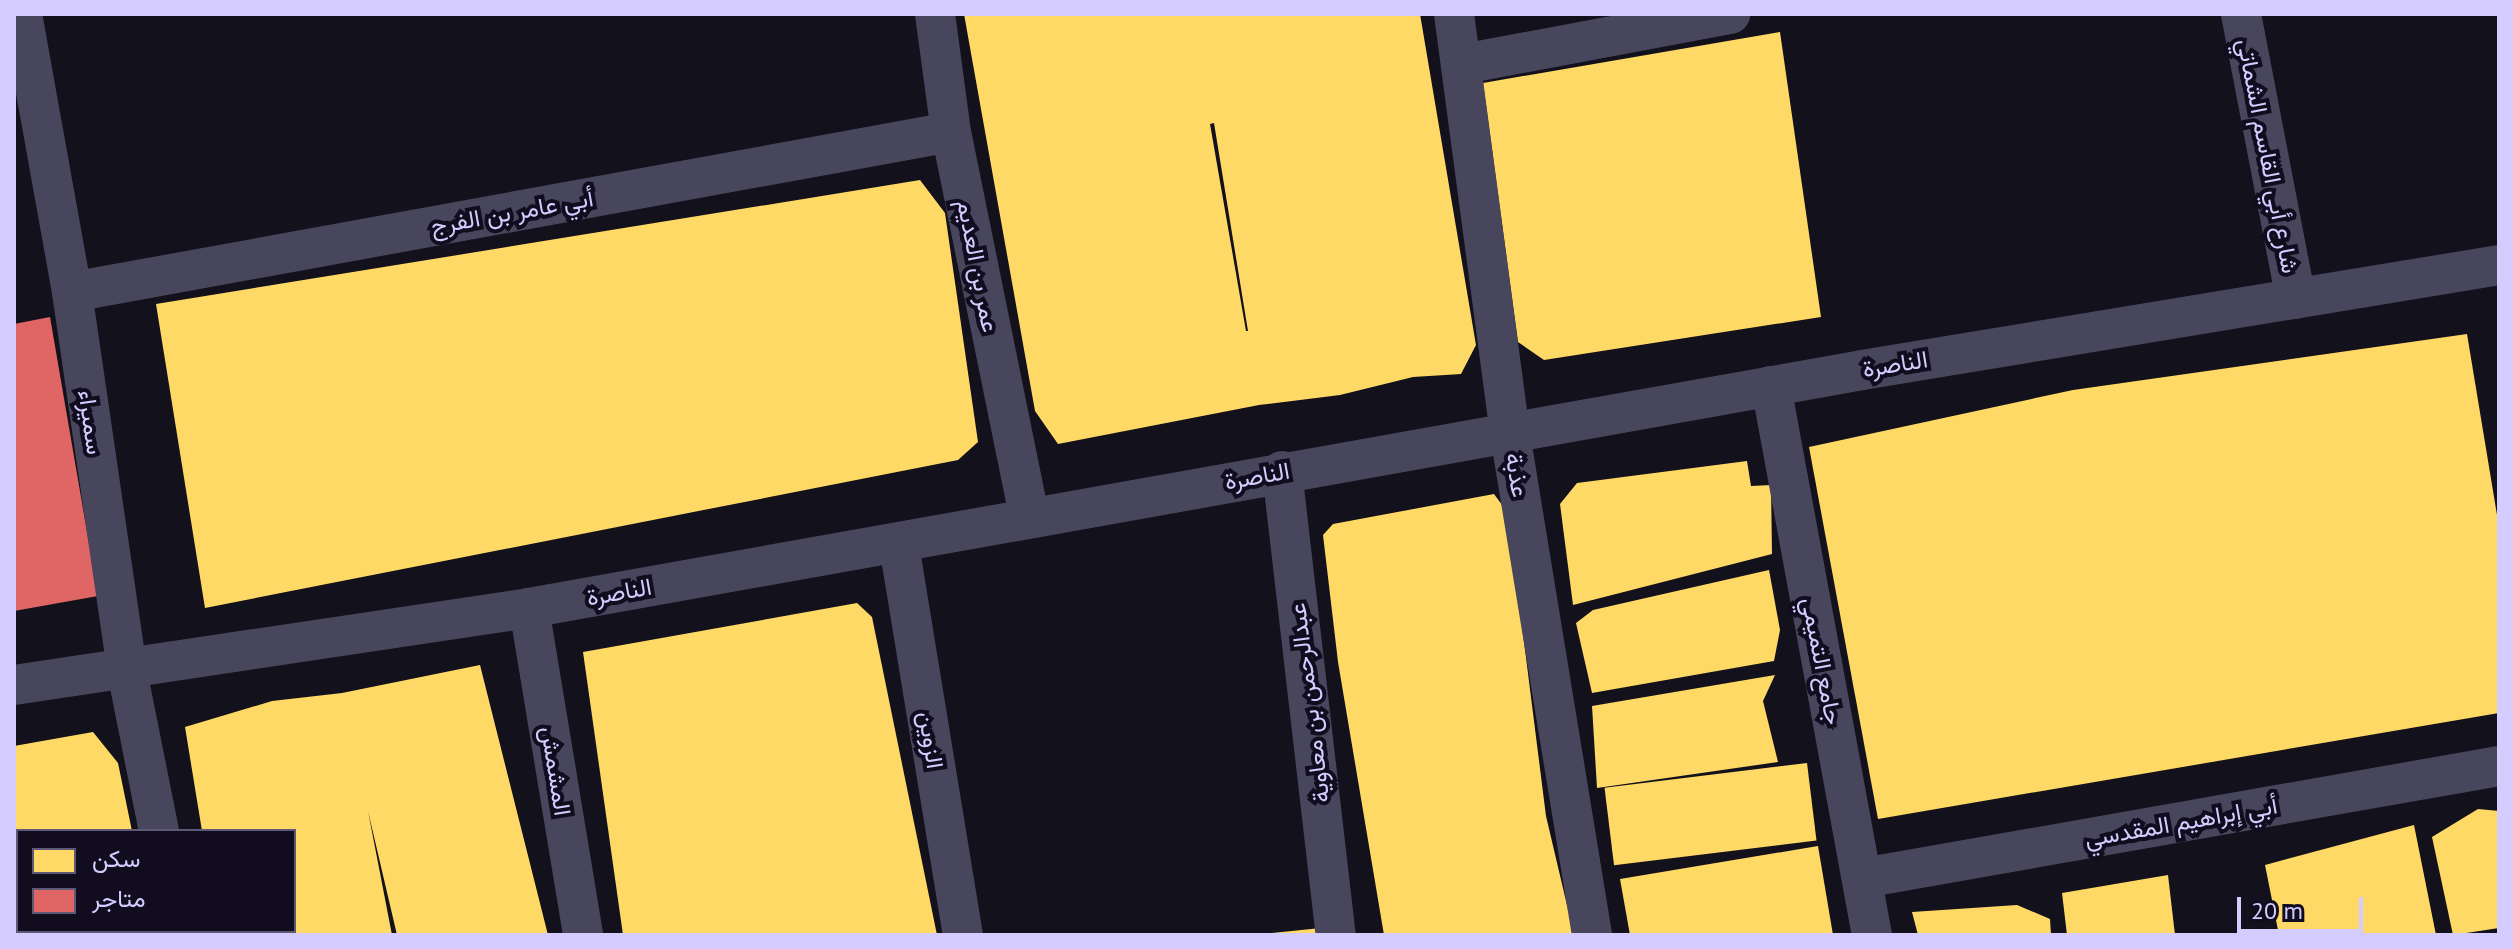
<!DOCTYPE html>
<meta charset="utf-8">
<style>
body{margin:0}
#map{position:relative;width:2513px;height:949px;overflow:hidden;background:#13111b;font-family:"PT Sans",Vazirmatn,sans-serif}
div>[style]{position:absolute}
.homes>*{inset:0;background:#ffd966;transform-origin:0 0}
.shops>*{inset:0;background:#e06666}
.minor>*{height:40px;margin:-20px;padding:0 20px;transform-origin:20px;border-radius:20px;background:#48465c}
span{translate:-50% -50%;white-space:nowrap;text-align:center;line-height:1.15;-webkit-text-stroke:8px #110d1f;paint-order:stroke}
.street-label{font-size:24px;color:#d4ccfe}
.frame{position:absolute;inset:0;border:16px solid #d4ccfe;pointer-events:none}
.legend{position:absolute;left:16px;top:829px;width:280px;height:104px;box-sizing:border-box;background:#110d1f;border:2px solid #5f5978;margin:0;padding:10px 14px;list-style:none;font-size:24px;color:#d4ccfe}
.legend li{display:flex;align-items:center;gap:16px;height:40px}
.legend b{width:40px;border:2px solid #5f5978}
.scale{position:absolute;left:2237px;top:897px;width:126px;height:36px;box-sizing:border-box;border:4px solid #d4ccfe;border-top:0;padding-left:10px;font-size:24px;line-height:28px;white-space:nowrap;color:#d4ccfe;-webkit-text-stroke:6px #110d1f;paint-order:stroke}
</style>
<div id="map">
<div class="homes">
<i style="clip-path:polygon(evenodd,964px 14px,1420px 14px,1476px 345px,1461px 374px,1413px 377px,1340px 395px,1259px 405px,1058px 444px,1035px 411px,964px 14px,1214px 123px,1248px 331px,1246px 331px,1210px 124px,1214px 123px)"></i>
<i style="clip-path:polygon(1780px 32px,1821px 317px,1544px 360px,1518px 342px,1483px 83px)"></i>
<i style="clip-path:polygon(920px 180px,945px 213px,978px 442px,958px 460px,205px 608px,156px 304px)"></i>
<i style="clip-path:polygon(2467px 334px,2499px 527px,2499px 713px,1878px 819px,1809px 447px,2073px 390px)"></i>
<i style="clip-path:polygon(1747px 461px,1751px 486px,1771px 485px,1772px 554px,1573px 605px,1560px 504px,1577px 483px)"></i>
<i style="clip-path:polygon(1494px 494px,1505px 509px,1510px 531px,1546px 816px,1574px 935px,1384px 935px,1338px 662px,1323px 535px,1333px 524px)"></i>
<i style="clip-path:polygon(1769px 570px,1780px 630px,1774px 661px,1592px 693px,1576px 623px,1593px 610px)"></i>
<i style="clip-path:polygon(857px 603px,872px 617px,937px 935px,623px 935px,583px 652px)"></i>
<i style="clip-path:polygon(480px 665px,548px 935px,397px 935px,368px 811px,392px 935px,220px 935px,219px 931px,294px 931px,294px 831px,202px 831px,185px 727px,272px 701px,342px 693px)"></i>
<i style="clip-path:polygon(1775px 675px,1763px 701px,1778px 762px,1597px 788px,1592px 706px)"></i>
<i style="clip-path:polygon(93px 732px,118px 763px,132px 831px,18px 831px,17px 899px,14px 746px)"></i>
<i style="left:1807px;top:763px;width:78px;height:204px;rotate:83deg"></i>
<i style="clip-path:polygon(2478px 809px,2499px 811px,2499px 928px,2453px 935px,2432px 837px)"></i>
<i style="clip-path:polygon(2414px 825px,2436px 935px,2279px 935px,2265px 865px)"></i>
<i style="clip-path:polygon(1818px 846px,1833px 935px,1630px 935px,1620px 879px)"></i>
<i style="clip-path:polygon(2168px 875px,2175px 935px,2067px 935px,2062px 893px)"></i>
<i style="clip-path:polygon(2017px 905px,2050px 919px,2051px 935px,1918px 935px,1912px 912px)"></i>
<i style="clip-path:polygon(1321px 928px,1322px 935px,1272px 935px,1272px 933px)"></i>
<i style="left:24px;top:931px;width:125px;height:4px"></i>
</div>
<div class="shops">
<i style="clip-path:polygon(50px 317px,98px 596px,14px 611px,14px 324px)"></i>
<i style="clip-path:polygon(15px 892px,18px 931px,25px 935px,14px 935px)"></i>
</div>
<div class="minor">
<i style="left:22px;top:14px;width:282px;rotate:79.8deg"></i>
<i style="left:72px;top:292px;width:383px;rotate:81.7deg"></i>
<i style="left:127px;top:671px;width:163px;rotate:78.7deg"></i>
<i style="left:935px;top:14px;width:119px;rotate:82.3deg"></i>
<i style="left:951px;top:132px;width:393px;rotate:78.5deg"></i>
<i style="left:1454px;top:14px;width:424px;rotate:82.4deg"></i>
<i style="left:1510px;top:434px;width:508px;rotate:80.7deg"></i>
<i style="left:2241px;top:14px;width:290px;rotate:79.1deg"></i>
<i style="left:1463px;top:64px;width:272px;rotate:-10.6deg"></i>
<i style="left:72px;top:292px;width:893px;rotate:-10.32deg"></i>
<i style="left:1771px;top:386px;width:558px;rotate:79.58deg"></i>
<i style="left:1282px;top:471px;width:467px;rotate:83.4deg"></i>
<i style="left:899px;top:545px;width:395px;rotate:80.7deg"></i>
<i style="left:529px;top:608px;width:331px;rotate:80.6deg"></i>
<i style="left:14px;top:685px;width:521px;rotate:-8.5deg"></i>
<i style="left:529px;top:608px;width:1354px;rotate:-10.12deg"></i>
<i style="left:1862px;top:370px;width:646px;rotate:-9.36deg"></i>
<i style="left:1863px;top:878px;width:646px;rotate:-9.99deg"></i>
<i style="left:178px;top:931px;width:4px;rotate:76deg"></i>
</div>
<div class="street-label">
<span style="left:2268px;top:156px;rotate:79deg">شارع أبي القاسم الشماتي</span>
<span style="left:512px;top:212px;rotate:-10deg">أبي عامر بن الفرج</span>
<span style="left:978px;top:266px;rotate:79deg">عمر بن العديم</span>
<span style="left:1895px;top:364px;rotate:-9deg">الناصرة</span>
<span style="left:91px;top:422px;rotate:82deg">سميراء</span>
<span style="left:1517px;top:475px;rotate:81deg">عذبة</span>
<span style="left:1257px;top:476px;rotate:-10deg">الناصرة</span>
<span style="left:619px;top:592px;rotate:-10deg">الناصرة</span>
<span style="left:1822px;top:661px;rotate:79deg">جامع التميمي</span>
<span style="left:1309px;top:703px;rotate:-97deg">عبدالرحمن بن معاوية</span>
<span style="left:931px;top:740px;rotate:81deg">الزوين</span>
<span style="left:556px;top:771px;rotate:81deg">المشمش</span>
<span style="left:2181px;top:822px;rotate:-10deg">أبي إبراهيم المقدسي</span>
</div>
<div class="frame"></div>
<ul class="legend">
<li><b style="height:22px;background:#ffd966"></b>سكن</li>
<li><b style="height:22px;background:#e06666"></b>متاجر</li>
</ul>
<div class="scale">20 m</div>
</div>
